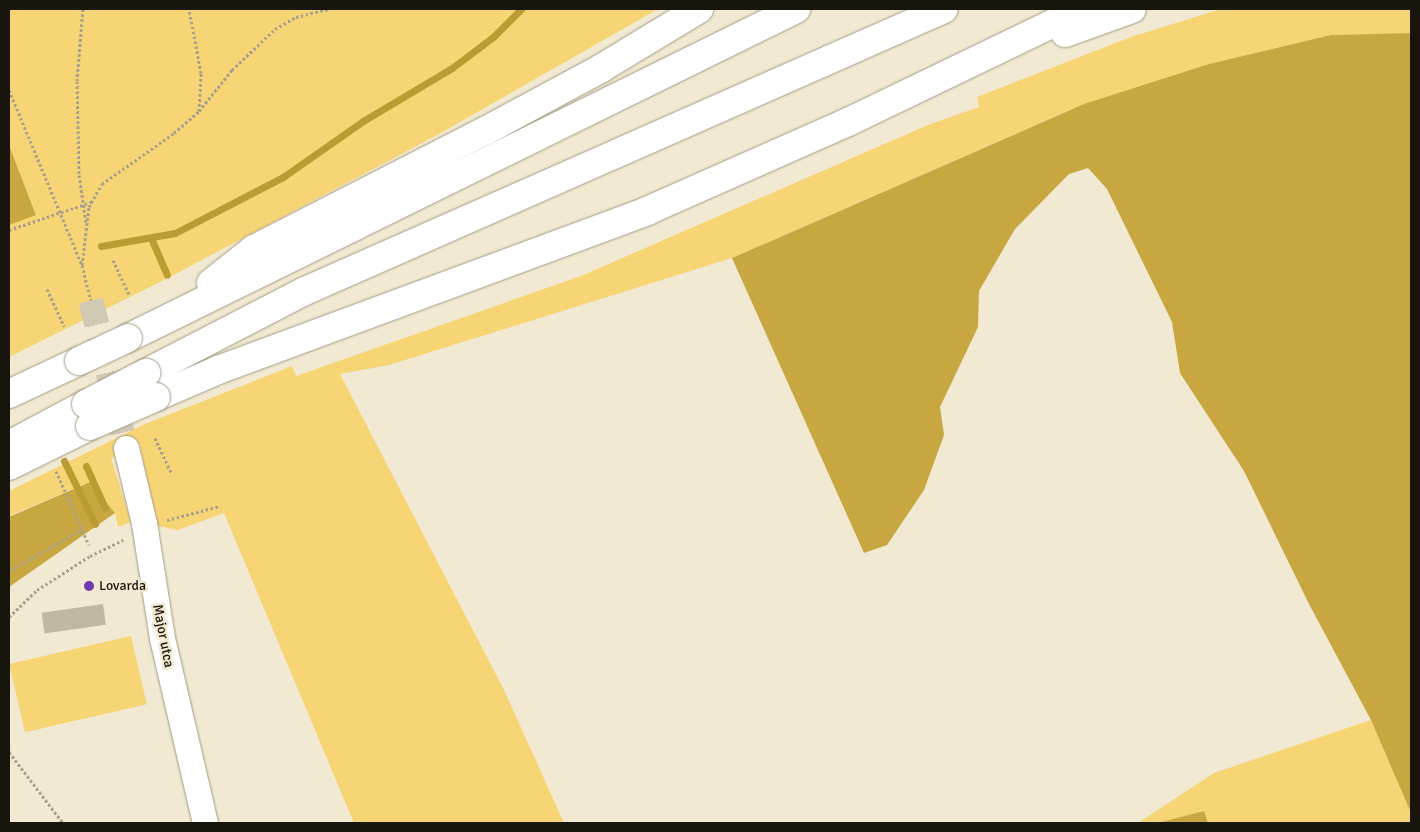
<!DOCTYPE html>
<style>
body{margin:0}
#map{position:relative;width:1420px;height:832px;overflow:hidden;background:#f1e9d1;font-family:Signika,sans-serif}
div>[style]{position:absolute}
.green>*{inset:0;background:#f7d575;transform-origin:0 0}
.forest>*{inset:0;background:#c8a741}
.stream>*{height:7px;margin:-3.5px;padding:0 3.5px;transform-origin:3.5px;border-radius:3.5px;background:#bd9b33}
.building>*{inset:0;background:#c0b8a1;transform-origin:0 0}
.minor-tunnel>*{height:25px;margin-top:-12.5px;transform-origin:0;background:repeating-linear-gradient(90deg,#d0c9b4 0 25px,transparent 0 37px)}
.path>*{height:3px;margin-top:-1.5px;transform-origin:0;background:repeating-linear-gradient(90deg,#a7a08e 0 2.5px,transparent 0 5px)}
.roads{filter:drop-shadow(0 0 1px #a39b85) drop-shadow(0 0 1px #a39b85)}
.minor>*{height:25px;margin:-12.5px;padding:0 12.5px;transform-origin:12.5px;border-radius:12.5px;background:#fff}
.motorway>*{height:28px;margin:-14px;padding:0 14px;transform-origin:14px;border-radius:14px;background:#fff}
.bridges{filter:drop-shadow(0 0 1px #a39b85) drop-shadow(0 0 1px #a39b85)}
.motorway-bridge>*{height:28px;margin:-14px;padding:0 14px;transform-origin:14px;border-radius:14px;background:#fff}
.dots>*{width:14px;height:14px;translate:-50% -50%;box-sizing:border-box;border:2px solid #f1e9d1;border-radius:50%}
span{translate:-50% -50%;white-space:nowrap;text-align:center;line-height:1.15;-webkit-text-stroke:5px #f1e9d1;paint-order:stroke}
.poi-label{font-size:14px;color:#18150d}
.left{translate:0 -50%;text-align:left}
.street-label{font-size:14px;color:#18150d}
.frame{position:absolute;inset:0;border:10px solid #18150d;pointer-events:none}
</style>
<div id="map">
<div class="green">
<i style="clip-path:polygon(9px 9px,658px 9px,439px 134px,168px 278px,9px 357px,9px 225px,36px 214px,9px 145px)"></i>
<i style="clip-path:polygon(1221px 9px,1411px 9px,1411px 33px,1331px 35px,1209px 64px,1072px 109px,732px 258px,389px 365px,340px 374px,504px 690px,564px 823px,354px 823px,224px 513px,178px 530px,157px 526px,140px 445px,111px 458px,131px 522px,118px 527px,115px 513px,90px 482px,9px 516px,9px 491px,145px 424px,292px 366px,296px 376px,581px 276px,928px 125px,979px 107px,977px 97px,1131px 37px)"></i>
<i style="left:131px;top:636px;width:70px;height:125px;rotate:77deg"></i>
<i style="clip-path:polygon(1371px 720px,1411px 813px,1411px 823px,1208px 823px,1204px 811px,1157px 823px,1138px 823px,1214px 773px)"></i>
</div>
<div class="forest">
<i style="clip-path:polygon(1411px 33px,1411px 813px,1371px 720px,1309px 604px,1244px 471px,1180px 373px,1172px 322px,1107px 189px,1088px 168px,1069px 174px,1015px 229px,979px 291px,978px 327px,940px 407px,944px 435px,924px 490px,887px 545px,864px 553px,732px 258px,1084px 104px,1209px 64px,1331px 35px)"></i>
<i style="clip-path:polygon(9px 145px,36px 215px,9px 225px)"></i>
<i style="clip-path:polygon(90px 482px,115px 513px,9px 587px,9px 517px)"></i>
<i style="clip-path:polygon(1204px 811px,1208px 823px,1157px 823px)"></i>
</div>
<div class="stream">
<i style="left:151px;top:238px;width:40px;rotate:66.6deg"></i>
<i style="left:101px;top:246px;width:75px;rotate:-10deg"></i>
<i style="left:175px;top:233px;width:122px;rotate:-27.4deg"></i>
<i style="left:283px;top:177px;width:98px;rotate:-35deg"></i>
<i style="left:363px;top:121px;width:104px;rotate:-30.8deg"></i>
<i style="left:452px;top:68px;width:51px;rotate:-37.1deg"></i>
<i style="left:493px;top:37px;width:40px;rotate:-45deg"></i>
<i style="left:64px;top:461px;width:70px;rotate:63.8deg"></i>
<i style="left:86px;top:466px;width:46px;rotate:65.7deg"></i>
</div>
<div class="building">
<i style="left:103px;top:604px;width:21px;height:62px;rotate:82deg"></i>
</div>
<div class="minor-tunnel">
<i style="left:91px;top:300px;width:152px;rotate:76.7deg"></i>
</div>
<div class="path">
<i style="left:83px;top:9px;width:72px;rotate:94.8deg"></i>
<i style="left:77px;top:81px;width:94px;rotate:88.8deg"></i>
<i style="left:79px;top:175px;width:48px;rotate:81.5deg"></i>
<i style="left:9px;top:90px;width:190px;rotate:67.4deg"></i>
<i style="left:82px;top:265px;width:36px;rotate:76deg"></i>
<i style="left:199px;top:111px;width:53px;rotate:-51.2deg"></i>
<i style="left:232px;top:70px;width:59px;rotate:-43.6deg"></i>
<i style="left:275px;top:29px;width:24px;rotate:-30deg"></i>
<i style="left:296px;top:17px;width:33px;rotate:-14deg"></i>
<i style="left:9px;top:230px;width:87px;rotate:-18.9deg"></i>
<i style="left:113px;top:260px;width:38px;rotate:65deg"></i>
<i style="left:82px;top:265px;width:58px;rotate:-83.1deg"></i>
<i style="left:89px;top:207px;width:26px;rotate:-61deg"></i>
<i style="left:102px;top:184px;width:88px;rotate:-35.3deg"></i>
<i style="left:174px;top:133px;width:33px;rotate:-41deg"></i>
<i style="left:199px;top:111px;width:38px;rotate:-87deg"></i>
<i style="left:201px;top:73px;width:65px;rotate:-100.6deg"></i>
<i style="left:47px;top:289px;width:41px;rotate:65.3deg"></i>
<i style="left:155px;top:438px;width:38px;rotate:65deg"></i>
<i style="left:56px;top:471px;width:81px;rotate:66deg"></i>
<i style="left:167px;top:520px;width:55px;rotate:-14.8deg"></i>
<i style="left:9px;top:571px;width:85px;rotate:-29.6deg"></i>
<i style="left:9px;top:617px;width:39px;rotate:-44deg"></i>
<i style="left:37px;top:590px;width:63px;rotate:-32.7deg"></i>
<i style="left:90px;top:556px;width:37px;rotate:-26deg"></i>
<i style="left:9px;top:752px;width:89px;rotate:52.7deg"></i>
</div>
<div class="roads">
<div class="minor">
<i style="left:126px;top:448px;width:77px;rotate:76.5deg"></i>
<i style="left:144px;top:523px;width:116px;rotate:81.1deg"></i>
<i style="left:162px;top:638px;width:190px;rotate:76.9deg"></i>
</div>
<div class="motorway">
<i style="left:1065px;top:33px;width:71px;rotate:-19.7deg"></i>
<i style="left:211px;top:283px;width:55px;rotate:-38.3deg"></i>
<i style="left:254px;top:249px;width:259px;rotate:-27.1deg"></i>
<i style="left:485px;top:131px;width:131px;rotate:-28.3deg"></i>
<i style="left:600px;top:69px;width:116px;rotate:-31.2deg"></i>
<i style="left:128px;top:338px;width:745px;rotate:-26.22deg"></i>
<i style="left:146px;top:373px;width:179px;rotate:-27.3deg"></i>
<i style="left:305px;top:291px;width:698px;rotate:-23.81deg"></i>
<i style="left:9px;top:394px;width:77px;rotate:-25.2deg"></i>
<i style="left:156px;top:397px;width:68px;rotate:-23.5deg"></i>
<i style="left:218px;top:370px;width:458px;rotate:-20.3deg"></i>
<i style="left:647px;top:211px;width:220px;rotate:-23.9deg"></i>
<i style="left:848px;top:122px;width:261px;rotate:-25.7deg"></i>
<i style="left:9px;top:445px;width:87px;rotate:-28deg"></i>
<i style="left:9px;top:466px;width:90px;rotate:-26.3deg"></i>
</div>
</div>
<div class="bridges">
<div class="motorway-bridge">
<i style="left:79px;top:361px;width:54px;rotate:-25.1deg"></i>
<i style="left:86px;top:404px;width:68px;rotate:-27.3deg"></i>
<i style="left:90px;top:426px;width:72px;rotate:-23.7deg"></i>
</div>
</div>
<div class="dots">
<i style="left:89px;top:586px;background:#6f39af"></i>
</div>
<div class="poi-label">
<span class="left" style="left:99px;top:586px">Lovarda</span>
</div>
<div class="street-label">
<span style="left:163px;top:636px;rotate:79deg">Major utca</span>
</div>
<div class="frame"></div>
</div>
